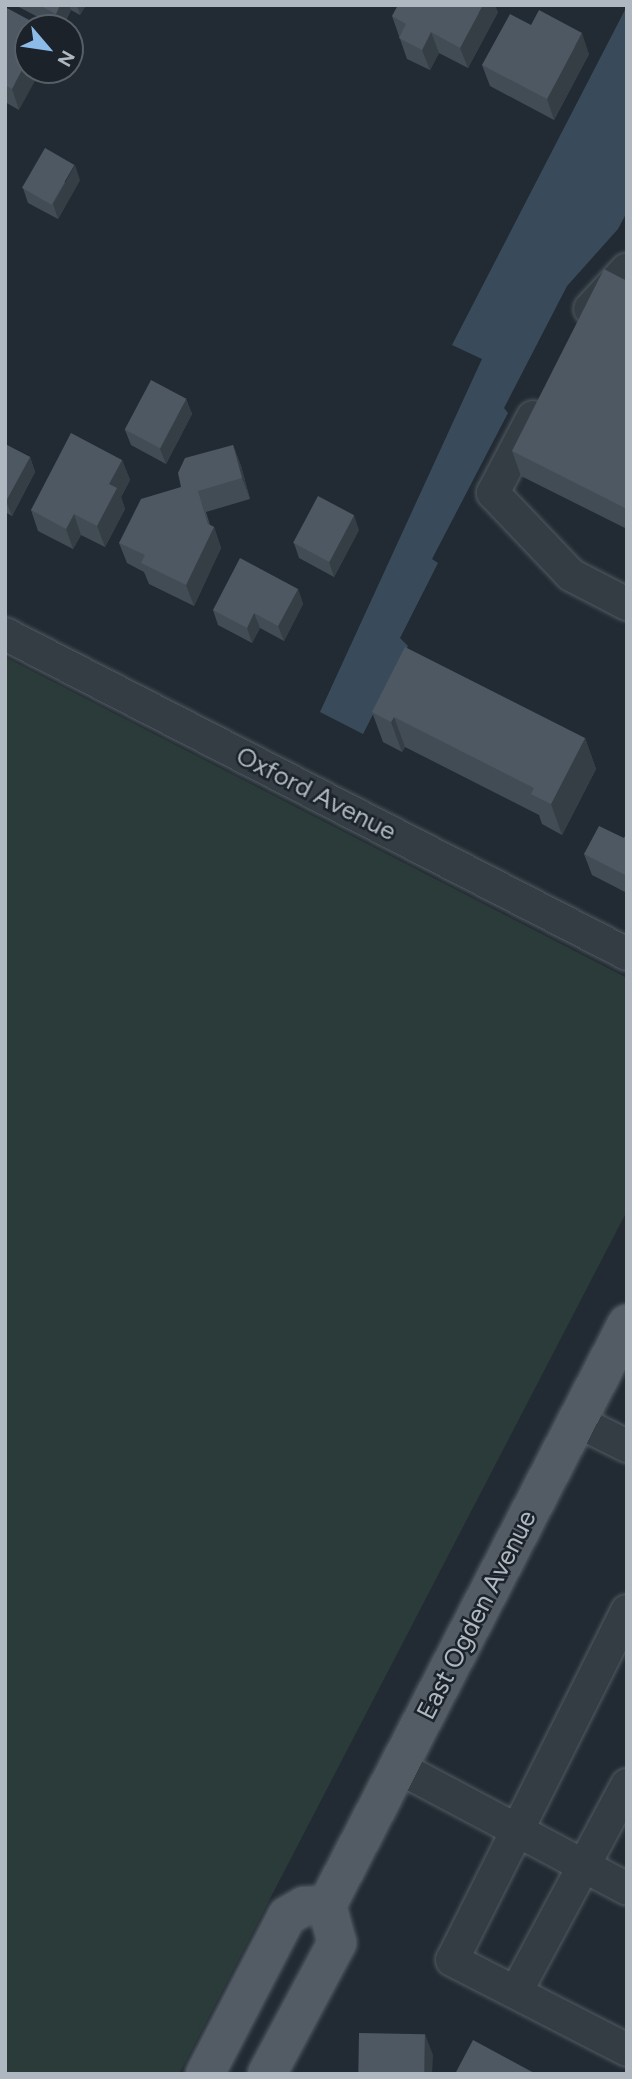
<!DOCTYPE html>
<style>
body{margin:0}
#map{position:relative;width:632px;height:2079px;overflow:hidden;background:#222b33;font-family:Figtree,sans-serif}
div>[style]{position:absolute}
.green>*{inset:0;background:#2a3b39}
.water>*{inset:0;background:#394b5b}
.roads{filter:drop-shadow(0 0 2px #525b62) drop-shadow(0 0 2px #525b62)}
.minor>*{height:32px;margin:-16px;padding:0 16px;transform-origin:16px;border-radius:16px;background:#353d44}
.major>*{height:38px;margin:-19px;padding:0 19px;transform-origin:19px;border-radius:19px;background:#535c64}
.wall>*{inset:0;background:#424c54}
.shaded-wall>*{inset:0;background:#363e45}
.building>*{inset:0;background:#4d5862;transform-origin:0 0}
span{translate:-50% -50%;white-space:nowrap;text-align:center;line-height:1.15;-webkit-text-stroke:5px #1b2229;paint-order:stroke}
.street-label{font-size:26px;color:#afb8c1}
.frame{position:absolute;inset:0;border:7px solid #afb8c1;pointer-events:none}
.north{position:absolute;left:14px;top:14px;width:70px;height:70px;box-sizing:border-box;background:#1b2229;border:2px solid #565e66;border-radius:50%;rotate:119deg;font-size:19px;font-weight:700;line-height:28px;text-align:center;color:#afb8c1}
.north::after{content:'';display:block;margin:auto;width:24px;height:32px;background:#8cbbe9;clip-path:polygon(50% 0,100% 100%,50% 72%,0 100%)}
</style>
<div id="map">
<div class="green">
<i style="clip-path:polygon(5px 657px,627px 978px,627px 1211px,179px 2074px,5px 2074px)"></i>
</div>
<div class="water">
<i style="clip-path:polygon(627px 6px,627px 212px,618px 229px,567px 286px,504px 408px,508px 413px,432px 559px,438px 563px,400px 638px,408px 646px,363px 734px,320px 712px,482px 359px,452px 345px)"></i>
</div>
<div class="roads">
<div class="minor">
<i style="left:590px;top:309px;width:54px;rotate:-47.2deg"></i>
<i style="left:533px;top:417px;width:86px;rotate:117.8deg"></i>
<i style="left:493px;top:493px;width:113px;rotate:46.4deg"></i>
<i style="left:571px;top:575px;width:63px;rotate:27.4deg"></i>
<i style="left:5px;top:634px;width:699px;rotate:27.22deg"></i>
<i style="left:577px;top:1421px;width:56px;rotate:26.6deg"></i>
<i style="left:627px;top:1611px;width:390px;rotate:116.6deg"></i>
<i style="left:452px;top:1960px;width:197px;rotate:27.2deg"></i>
<i style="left:398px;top:1767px;width:259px;rotate:28deg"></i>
<i style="left:516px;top:1992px;width:235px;rotate:-61.8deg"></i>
</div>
<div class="major">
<i style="left:205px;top:2074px;width:178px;rotate:-62.6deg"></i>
<i style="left:287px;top:1916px;width:20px;rotate:-30deg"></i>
<i style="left:304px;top:1906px;width:23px;rotate:-2deg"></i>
<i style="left:267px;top:2074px;width:149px;rotate:-61.9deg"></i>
<i style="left:337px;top:1943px;width:39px;rotate:-105deg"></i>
<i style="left:327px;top:1905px;width:654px;rotate:-62.69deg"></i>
</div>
</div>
<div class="wall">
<i style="clip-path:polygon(15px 5px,86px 5px,80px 15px,71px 10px,62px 28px,59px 28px)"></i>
<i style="clip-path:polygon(5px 7px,19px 110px,5px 102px)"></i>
<i style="clip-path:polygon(498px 12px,468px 68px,439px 53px,430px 70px,407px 59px,392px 16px)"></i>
<i style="clip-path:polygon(531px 25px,589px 54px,554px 120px,490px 86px,482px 65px)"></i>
<i style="clip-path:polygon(80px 180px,58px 219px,28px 203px,23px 188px)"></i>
<i style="clip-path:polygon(627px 281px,627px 529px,521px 476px,512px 451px)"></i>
<i style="clip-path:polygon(186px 399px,192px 414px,166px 464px,131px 445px,125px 430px)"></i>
<i style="clip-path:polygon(5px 444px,30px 457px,35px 472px,12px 516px,5px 512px)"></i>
<i style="clip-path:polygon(233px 445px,241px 466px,250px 499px,206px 512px,210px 525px,214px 527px,221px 548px,194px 606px,149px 584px,144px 572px,127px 563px,119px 543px)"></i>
<i style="clip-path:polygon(122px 460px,130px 480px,121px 497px,125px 509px,105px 547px,81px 535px,73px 549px,38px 531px,31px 510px)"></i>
<i style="clip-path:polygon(359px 530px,334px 577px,299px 558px,294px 543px)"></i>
<i style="clip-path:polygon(298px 589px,303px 604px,284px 641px,260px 628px,252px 643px,218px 625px,213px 610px)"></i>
<i style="clip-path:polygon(372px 712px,585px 738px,596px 769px,562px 835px,542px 824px,539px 815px,405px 747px,402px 752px,383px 742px)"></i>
<i style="clip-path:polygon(627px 833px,627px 893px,592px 875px,584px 854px,624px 838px)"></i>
</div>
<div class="shaded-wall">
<i style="clip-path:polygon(60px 5px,69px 5px,71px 10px,62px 28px,56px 14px)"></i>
<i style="clip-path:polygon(77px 5px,86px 5px,80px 15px)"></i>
<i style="clip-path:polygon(483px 5px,495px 5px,498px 12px,468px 68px,460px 48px)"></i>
<i style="clip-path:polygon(431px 32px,439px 53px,430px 70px,422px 50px)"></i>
<i style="clip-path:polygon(582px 33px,589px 54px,554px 120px,547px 99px)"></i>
<i style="clip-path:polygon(28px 59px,28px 70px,41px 70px,19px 110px,12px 89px)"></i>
<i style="clip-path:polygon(75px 165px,80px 180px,58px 219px,53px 204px)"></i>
<i style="clip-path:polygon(186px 399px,192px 414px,166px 464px,160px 449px)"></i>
<i style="clip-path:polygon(233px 445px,241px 466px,250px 499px,242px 478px)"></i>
<i style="clip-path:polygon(30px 457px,35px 472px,12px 516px,6px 501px)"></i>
<i style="clip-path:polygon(122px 460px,130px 480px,121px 497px,125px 509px,105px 547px,97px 526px,109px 484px)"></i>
<i style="clip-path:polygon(198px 491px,211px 532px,214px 527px,221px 548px,194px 606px,186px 585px,208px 524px)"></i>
<i style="clip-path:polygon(74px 514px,81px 535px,73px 549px,66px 529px)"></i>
<i style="clip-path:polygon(354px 515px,359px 530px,334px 577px,329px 562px)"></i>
<i style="clip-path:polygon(298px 589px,303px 604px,284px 641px,278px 626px)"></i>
<i style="clip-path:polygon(254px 613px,260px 628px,252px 643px,247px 628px)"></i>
<i style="clip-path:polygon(394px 717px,405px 747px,402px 752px,391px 722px)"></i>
<i style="clip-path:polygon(585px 738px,596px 769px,562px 835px,551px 804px)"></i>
<i style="clip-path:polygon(425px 2034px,433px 2055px,432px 2074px,424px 2074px)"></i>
</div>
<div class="building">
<i style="clip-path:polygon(39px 5px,60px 5px,56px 14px)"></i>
<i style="clip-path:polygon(398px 5px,483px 5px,460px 48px,431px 32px,422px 50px,399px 38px,406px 24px,392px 16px)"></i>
<i style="clip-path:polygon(5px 7px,44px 28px,28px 28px,28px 59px,12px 89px,5px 85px)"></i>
<i style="clip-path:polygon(539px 10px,582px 33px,547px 99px,482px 65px,510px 14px,531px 25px)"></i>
<i style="left:45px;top:148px;width:34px;height:46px;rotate:30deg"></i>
<i style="clip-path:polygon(604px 269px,627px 281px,627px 509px,512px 451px)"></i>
<i style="left:151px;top:380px;width:40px;height:56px;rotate:28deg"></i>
<i style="clip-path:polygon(71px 433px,122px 460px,109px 484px,117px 488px,97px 526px,74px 514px,66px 529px,31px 510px)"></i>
<i style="clip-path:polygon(5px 444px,30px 457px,6px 501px,5px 500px)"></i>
<i style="clip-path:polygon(233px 445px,242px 478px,198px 491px,208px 524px,214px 527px,186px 585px,141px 563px,145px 555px,119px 543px,141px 499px,181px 487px,178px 473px,185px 458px)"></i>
<i style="left:318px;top:496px;width:41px;height:53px;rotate:28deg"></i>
<i style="clip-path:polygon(240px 558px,298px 589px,278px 626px,254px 613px,247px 628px,213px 610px)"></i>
<i style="clip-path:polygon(405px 647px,585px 738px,551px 804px,531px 794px,534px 788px,394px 717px,391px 722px,372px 712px)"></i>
<i style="clip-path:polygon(599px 826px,624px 838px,627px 833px,627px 876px,584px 854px)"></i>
<i style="left:359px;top:2033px;width:66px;height:41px;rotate:1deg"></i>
<i style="clip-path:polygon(473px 2040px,536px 2074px,455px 2074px)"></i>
</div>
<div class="street-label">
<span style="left:316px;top:794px;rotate:27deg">Oxford Avenue</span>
<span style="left:477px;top:1615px;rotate:-63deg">East Ogden Avenue</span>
</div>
<div class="frame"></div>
<div class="north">N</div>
</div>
